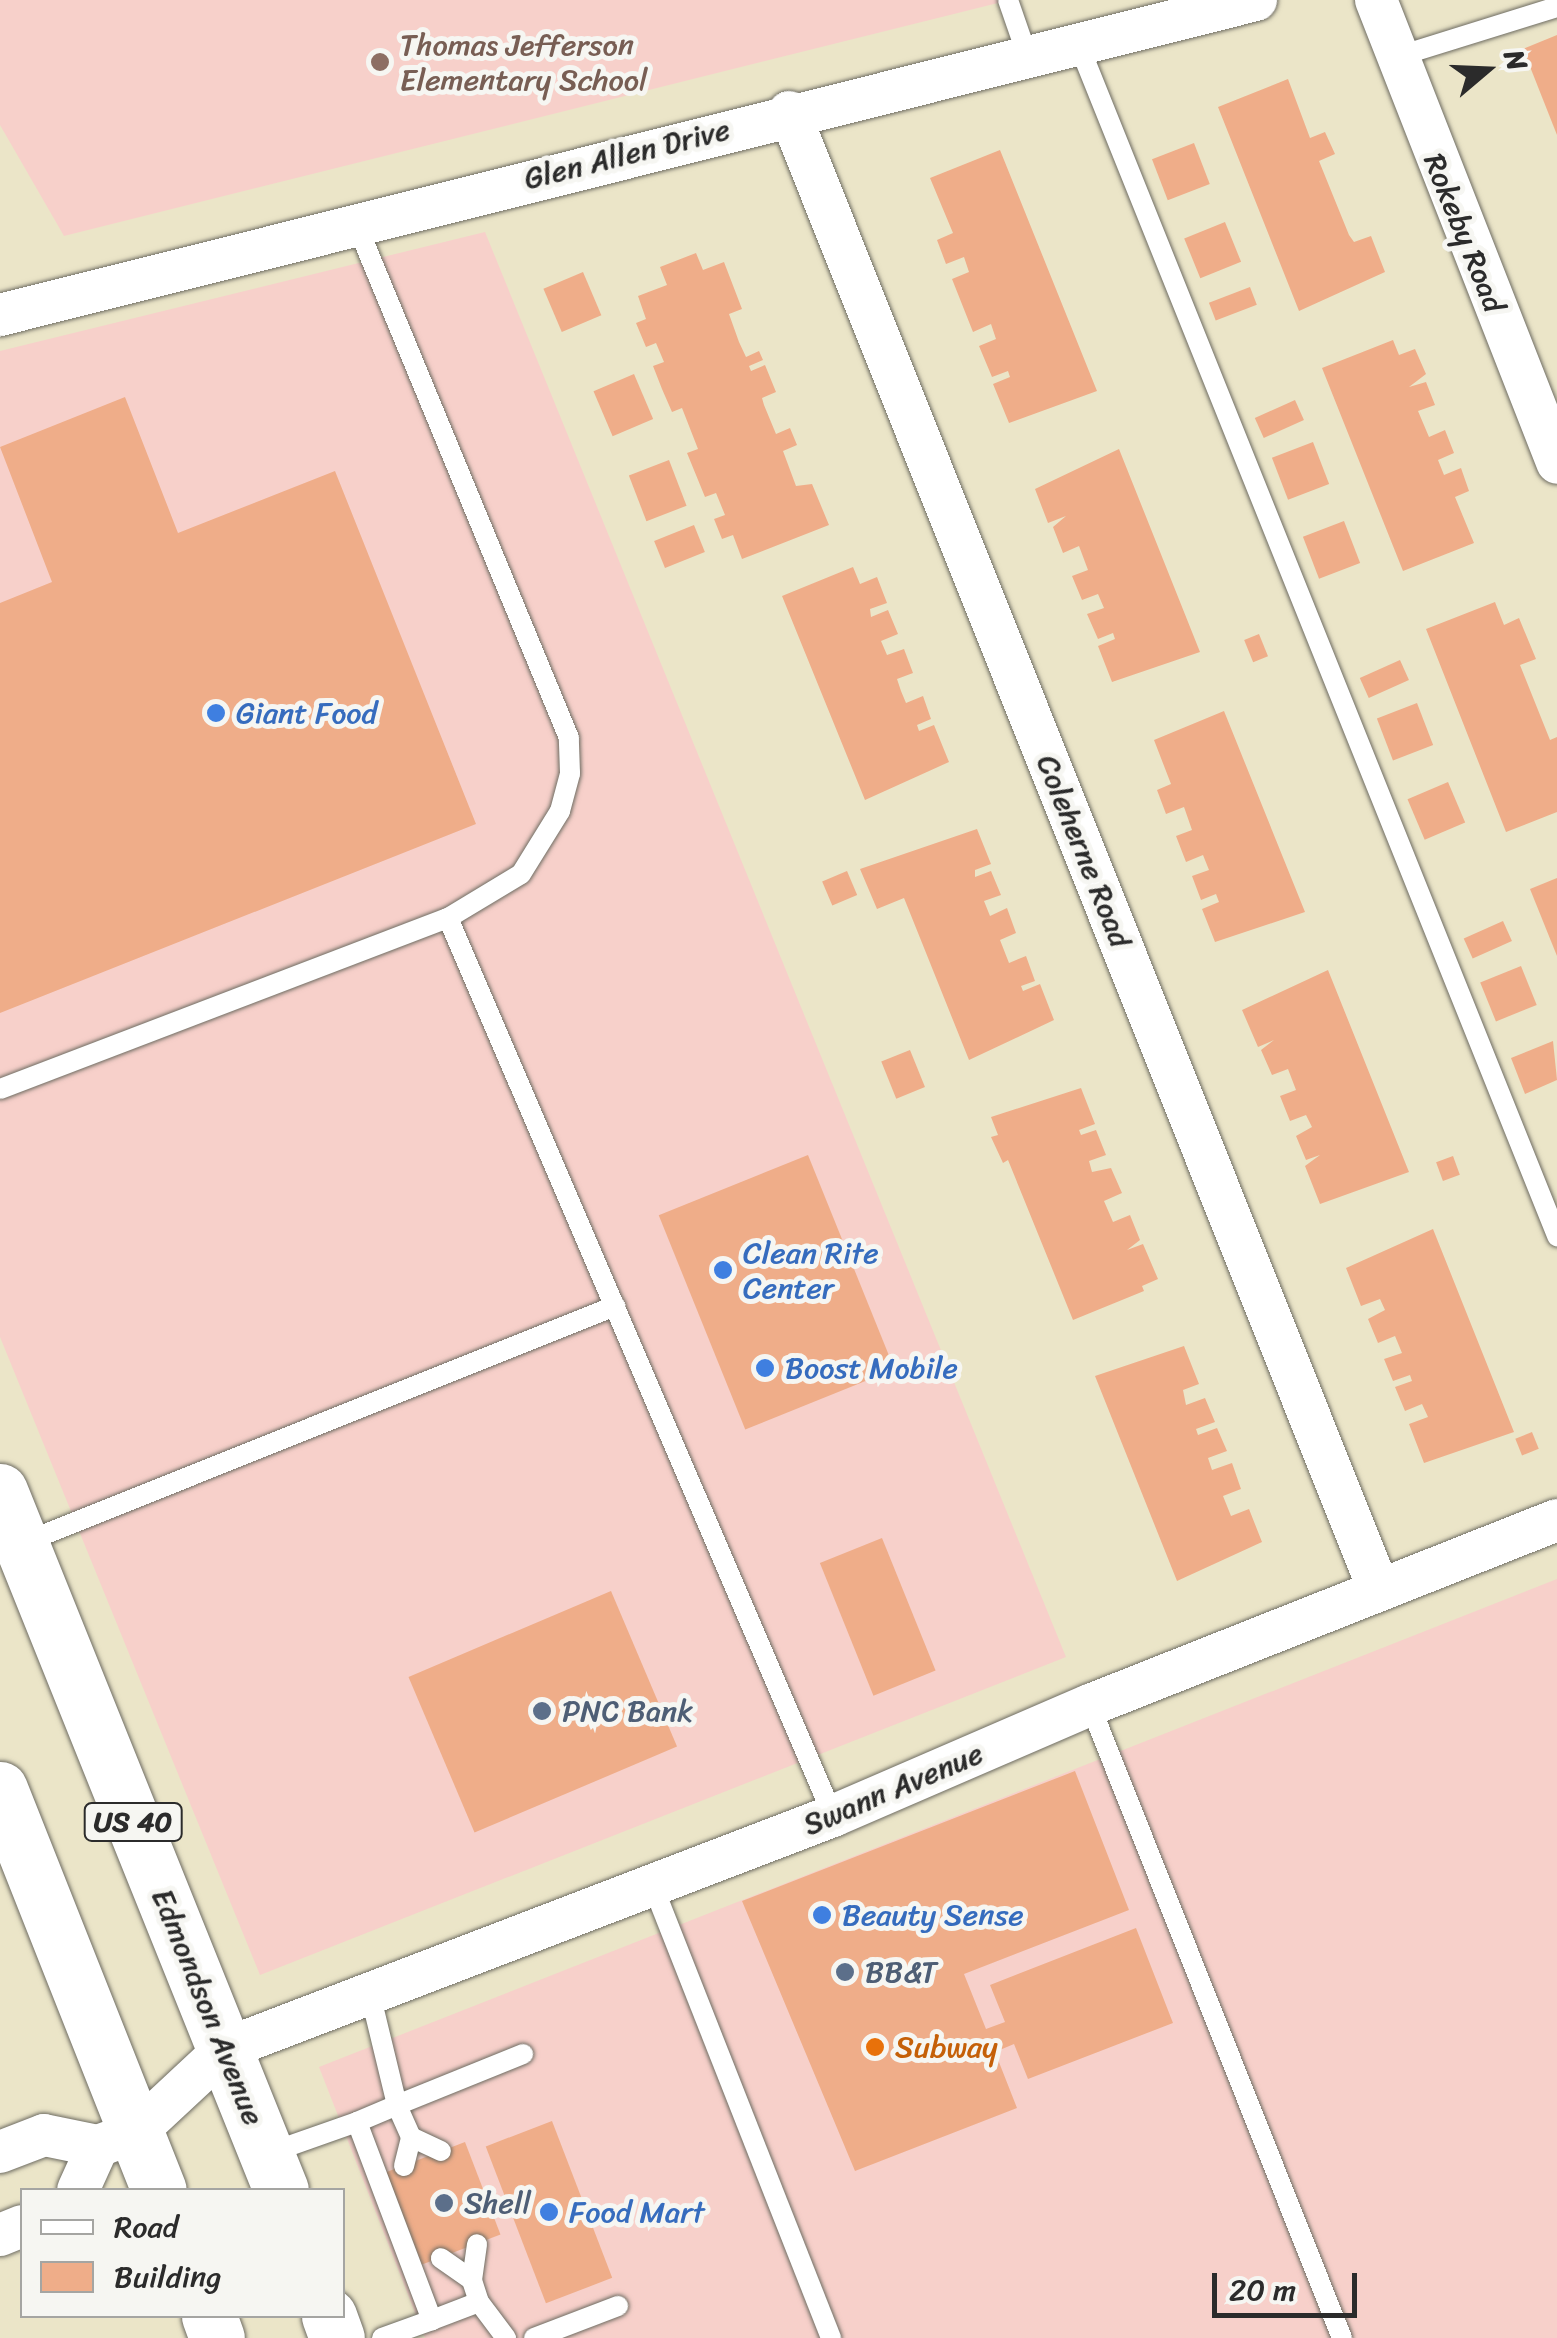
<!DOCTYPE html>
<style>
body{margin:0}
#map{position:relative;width:1557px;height:2338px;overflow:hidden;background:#ebe5c8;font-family:Sriracha,sans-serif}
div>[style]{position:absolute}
.built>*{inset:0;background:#f7d0ca}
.building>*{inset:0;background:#efad89;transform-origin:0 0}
.roads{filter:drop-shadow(0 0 2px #6e6c62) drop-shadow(0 0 2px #6e6c62)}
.service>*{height:20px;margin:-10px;padding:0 10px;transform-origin:10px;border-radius:10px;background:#fff}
.minor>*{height:42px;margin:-21px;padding:0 21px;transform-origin:21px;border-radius:21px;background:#fff}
.primary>*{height:55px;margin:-27.5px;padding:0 27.5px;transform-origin:27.5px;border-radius:27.5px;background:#fff}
.dots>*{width:28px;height:28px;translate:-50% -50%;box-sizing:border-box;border:5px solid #f6f6f2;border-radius:50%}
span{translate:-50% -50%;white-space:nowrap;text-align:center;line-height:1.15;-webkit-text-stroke:10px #f6f6f2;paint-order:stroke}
.shield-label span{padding:2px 8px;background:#f6f6f2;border:2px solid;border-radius:8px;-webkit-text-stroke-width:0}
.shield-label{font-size:28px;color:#2b2b2b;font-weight:700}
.education-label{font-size:30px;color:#785e54}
.left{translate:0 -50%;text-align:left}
.street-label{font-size:30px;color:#2b2b2b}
.shop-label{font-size:30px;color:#366cbe}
.service-label{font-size:30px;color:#4e5e75}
.food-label{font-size:30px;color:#c56008}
.legend{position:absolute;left:20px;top:2188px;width:325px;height:130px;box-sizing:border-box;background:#f6f6f2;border:2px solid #a5a5a2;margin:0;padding:12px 18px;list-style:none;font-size:30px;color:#2b2b2b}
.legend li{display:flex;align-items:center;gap:20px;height:50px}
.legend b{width:50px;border:2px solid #a5a5a2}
.north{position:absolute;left:1437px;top:20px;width:100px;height:100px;-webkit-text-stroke:8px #f6f6f2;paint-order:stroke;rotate:71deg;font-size:28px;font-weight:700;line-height:40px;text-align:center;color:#2b2b2b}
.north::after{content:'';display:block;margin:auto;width:35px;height:45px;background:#2b2b2b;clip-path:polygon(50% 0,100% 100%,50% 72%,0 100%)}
.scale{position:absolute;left:1212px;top:2273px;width:145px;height:45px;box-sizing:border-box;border:5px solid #2b2b2b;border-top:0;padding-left:12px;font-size:30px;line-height:35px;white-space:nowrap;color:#2b2b2b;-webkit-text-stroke:8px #f6f6f2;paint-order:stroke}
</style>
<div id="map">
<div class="built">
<i style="clip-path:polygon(0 0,1010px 0,64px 236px,0 125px)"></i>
<i style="clip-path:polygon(485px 232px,1066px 1657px,260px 1975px,0 1337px,0 351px)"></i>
<i style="clip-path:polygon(1557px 1579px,1557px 2338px,425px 2338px,319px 2067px)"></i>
</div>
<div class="building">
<i style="clip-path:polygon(1557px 35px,1557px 135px,1523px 49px)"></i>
<i style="clip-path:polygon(1288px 79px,1310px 138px,1325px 132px,1335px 154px,1319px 161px,1349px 235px,1354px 242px,1371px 236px,1385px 272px,1299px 311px,1218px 107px)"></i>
<i style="left:1194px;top:143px;width:44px;height:45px;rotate:69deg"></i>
<i style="clip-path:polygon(1000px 150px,1097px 391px,1009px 423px,993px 384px,1010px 377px,1008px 371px,992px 377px,979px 346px,996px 339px,991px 324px,973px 332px,952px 279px,969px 272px,964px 257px,946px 264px,937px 240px,953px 233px,930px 178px)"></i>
<i style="left:1225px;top:222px;width:43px;height:44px;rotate:68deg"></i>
<i style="clip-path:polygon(696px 253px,703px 270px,724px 262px,742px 309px,729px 314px,739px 342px,746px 357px,759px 351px,763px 360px,749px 366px,751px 371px,765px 365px,776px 392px,762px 398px,764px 405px,776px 434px,790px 428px,797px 445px,783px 451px,796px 486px,812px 484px,829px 525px,742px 559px,733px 535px,722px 539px,714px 519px,725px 515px,716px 493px,705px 497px,687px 453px,698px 449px,682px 408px,672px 412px,662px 389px,653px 366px,664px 362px,656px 343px,646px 347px,636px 323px,646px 319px,638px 296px,667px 285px,660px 267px)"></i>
<i style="left:583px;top:272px;width:47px;height:43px;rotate:67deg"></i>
<i style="left:1250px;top:287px;width:19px;height:44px;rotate:69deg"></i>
<i style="clip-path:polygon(1393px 340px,1399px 355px,1415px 349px,1426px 374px,1409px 387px,1426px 382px,1435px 405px,1418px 411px,1429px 437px,1445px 430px,1454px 453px,1438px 460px,1444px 475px,1461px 468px,1469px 491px,1455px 497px,1474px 543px,1403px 571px,1322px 368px)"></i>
<i style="left:634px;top:374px;width:49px;height:44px;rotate:67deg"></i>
<i style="clip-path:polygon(125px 397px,178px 533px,335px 471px,476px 824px,0 1013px,0 603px,52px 582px,0 447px)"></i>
<i style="left:1295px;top:400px;width:22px;height:44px;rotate:66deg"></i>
<i style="left:1313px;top:442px;width:45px;height:44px;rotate:69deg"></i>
<i style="clip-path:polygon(1119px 449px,1200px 652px,1112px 682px,1098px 646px,1115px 639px,1113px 633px,1098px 639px,1087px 614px,1104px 608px,1098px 594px,1082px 600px,1072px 576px,1088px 570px,1079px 546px,1063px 553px,1053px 527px,1066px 516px,1048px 523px,1035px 489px)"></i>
<i style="left:669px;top:460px;width:49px;height:43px;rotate:69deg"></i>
<i style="left:1344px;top:521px;width:45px;height:44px;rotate:69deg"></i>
<i style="left:694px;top:525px;width:29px;height:43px;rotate:68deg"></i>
<i style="clip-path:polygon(853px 567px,860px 584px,877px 577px,887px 603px,870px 609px,871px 617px,888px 610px,898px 634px,881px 641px,887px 655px,904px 649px,913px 673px,897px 679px,901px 691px,906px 703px,923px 696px,931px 719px,917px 725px,919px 731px,934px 725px,949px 762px,865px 800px,782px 596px)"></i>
<i style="clip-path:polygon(1495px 602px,1504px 625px,1519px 618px,1536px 659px,1520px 665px,1550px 740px,1557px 737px,1557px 812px,1506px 832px,1426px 629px)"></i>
<i style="left:1259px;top:634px;width:24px;height:16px;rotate:68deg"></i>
<i style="left:1400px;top:660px;width:22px;height:44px;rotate:66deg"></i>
<i style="left:1417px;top:703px;width:45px;height:43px;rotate:69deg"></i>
<i style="clip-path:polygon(1224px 711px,1305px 912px,1215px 942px,1202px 909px,1219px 902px,1216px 894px,1201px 900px,1192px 876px,1209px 870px,1203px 855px,1186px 862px,1176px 836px,1192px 830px,1184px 807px,1166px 814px,1157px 790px,1171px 784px,1154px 740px)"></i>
<i style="left:1448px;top:782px;width:44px;height:44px;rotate:67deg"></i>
<i style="clip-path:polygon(977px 829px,991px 864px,975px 870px,975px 877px,991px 871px,1001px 895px,984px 901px,990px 916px,1007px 908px,1016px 933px,1000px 940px,1009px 963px,1026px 956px,1035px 981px,1021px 986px,1023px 991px,1040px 984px,1054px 1020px,969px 1060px,904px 898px,877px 909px,860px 869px)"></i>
<i style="left:847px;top:871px;width:26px;height:27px;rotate:67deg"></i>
<i style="clip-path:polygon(1557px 878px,1557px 956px,1530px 889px)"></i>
<i style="left:1503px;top:921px;width:22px;height:43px;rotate:66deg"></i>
<i style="left:1521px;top:966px;width:42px;height:44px;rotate:68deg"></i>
<i style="clip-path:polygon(1328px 970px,1409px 1172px,1320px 1204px,1305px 1166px,1320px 1155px,1306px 1160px,1296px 1136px,1312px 1127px,1306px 1115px,1290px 1121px,1280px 1096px,1296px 1090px,1288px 1069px,1272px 1075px,1261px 1050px,1274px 1040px,1258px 1047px,1242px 1010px)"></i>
<i style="clip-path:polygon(1553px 1041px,1557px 1080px,1525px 1094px,1511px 1058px)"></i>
<i style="left:910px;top:1050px;width:40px;height:31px;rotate:68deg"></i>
<i style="clip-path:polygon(1081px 1088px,1095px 1124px,1079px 1130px,1081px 1135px,1096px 1130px,1106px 1155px,1089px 1161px,1092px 1172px,1111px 1168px,1122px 1193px,1104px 1201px,1113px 1222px,1130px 1215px,1140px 1240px,1127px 1250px,1143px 1244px,1158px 1279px,1142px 1286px,1144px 1291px,1073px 1320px,1008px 1160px,1003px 1163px,991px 1137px,998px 1135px,991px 1117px)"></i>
<i style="left:808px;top:1155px;width:231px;height:161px;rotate:68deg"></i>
<i style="left:1453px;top:1156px;width:20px;height:18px;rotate:70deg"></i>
<i style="clip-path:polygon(1433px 1229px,1514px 1432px,1424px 1463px,1409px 1424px,1428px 1417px,1422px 1404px,1405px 1411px,1395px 1387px,1412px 1381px,1410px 1375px,1393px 1381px,1384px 1359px,1402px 1353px,1395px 1336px,1378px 1343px,1368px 1319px,1385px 1310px,1380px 1299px,1361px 1306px,1346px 1268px)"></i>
<i style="clip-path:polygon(1184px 1346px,1199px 1384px,1183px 1390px,1186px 1405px,1205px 1398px,1215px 1422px,1196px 1429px,1198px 1435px,1217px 1428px,1227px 1451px,1208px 1458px,1212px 1470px,1232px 1463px,1241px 1489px,1223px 1496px,1231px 1516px,1249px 1509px,1262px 1542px,1177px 1581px,1095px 1376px)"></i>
<i style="left:1532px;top:1432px;width:18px;height:18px;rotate:68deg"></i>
<i style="left:882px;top:1538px;width:143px;height:67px;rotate:68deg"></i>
<i style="left:611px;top:1591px;width:169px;height:220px;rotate:67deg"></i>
<i style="clip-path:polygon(1075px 1771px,1129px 1910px,964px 1974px,986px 2029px,1005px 2022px,990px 1985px,1136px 1928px,1173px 2023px,1028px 2079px,1014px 2044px,995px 2052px,1017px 2108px,855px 2171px,742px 1901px)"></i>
<i style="left:552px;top:2121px;width:168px;height:71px;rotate:69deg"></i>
<i style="left:465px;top:2142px;width:99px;height:84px;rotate:69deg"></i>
</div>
<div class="roads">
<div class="service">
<i style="left:1008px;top:0;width:58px;rotate:70.9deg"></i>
<i style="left:1078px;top:43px;width:1286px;rotate:68.12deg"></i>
<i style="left:1393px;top:58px;width:172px;rotate:-17.3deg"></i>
<i style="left:448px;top:918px;width:977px;rotate:66.79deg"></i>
<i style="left:0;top:1089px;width:480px;rotate:-20.9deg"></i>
<i style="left:448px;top:918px;width:85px;rotate:-31.1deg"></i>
<i style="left:521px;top:874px;width:74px;rotate:-58.2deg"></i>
<i style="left:560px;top:811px;width:39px;rotate:-75deg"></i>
<i style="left:570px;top:773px;width:35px;rotate:-92deg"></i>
<i style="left:569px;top:738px;width:557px;rotate:-112.47deg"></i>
<i style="left:23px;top:1543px;width:638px;rotate:-21.82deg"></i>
<i style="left:1090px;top:1705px;width:681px;rotate:68.29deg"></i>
<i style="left:653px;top:1886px;width:486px;rotate:68.5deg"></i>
<i style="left:357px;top:2122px;width:43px;rotate:-23deg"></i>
<i style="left:397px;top:2105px;width:115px;rotate:-103.6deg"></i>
<i style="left:411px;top:2137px;width:33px;rotate:25deg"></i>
<i style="left:269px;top:2153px;width:93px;rotate:-19.4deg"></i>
<i style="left:357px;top:2122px;width:212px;rotate:69.3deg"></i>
<i style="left:432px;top:2320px;width:53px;rotate:160.2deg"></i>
<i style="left:404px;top:2166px;width:30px;rotate:-76deg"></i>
<i style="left:411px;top:2137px;width:35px;rotate:-114deg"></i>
<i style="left:397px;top:2105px;width:136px;rotate:-22deg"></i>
<i style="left:472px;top:2280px;width:36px;rotate:-82deg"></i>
<i style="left:479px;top:2302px;width:45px;rotate:53.1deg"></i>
<i style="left:432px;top:2320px;width:50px;rotate:-21deg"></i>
<i style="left:479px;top:2302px;width:23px;rotate:-108deg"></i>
<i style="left:472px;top:2280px;width:38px;rotate:-145deg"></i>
<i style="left:534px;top:2338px;width:90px;rotate:-20.9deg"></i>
</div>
<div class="minor">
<i style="left:1376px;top:0;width:497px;rotate:68.6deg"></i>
<i style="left:789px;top:112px;width:1591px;rotate:68.24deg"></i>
<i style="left:0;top:315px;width:1295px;rotate:-14.08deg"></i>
<i style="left:98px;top:2146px;width:40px;rotate:-20.2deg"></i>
<i style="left:136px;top:2132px;width:122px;rotate:-43deg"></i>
<i style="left:225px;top:2049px;width:651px;rotate:-20.97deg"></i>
<i style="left:833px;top:1816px;width:280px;rotate:-23.4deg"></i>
<i style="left:1090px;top:1705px;width:502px;rotate:-21.61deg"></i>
<i style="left:0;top:2152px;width:47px;rotate:-21.1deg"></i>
<i style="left:44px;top:2135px;width:55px;rotate:11.5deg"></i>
<i style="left:98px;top:2146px;width:48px;rotate:114.4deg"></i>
<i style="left:0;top:2235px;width:24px;rotate:-22deg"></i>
</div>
<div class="primary">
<i style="left:0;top:1491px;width:753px;rotate:68.1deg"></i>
<i style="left:0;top:1789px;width:431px;rotate:68.4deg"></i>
<i style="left:209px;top:2316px;width:23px;rotate:70deg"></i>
<i style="left:329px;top:2316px;width:23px;rotate:70deg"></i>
</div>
</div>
<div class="dots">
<i style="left:380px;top:62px;background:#8d6e63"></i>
<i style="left:216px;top:713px;background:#3f7fe0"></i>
<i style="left:723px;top:1270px;background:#3f7fe0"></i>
<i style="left:765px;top:1368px;background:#3f7fe0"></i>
<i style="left:542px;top:1711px;background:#5c6f8a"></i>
<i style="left:822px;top:1915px;background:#3f7fe0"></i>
<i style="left:845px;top:1972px;background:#5c6f8a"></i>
<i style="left:875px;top:2047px;background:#e8710a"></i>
<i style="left:444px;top:2203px;background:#5c6f8a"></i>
<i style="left:549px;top:2212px;background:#3f7fe0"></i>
</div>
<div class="shield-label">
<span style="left:133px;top:1822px">US 40</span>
</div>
<div class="education-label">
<span class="left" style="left:400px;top:62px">Thomas Jefferson<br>Elementary School</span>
</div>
<div class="street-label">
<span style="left:627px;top:154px;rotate:-14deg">Glen Allen Drive</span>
<span style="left:1464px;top:233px;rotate:68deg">Rokeby Road</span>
<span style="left:1084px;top:851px;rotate:68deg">Coleherne Road</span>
<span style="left:893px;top:1789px;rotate:-23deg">Swann Avenue</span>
<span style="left:208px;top:2007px;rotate:68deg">Edmondson Avenue</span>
</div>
<div class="shop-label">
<span class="left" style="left:236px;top:713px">Giant Food</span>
<span class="left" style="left:743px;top:1270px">Clean Rite<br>Center</span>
<span class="left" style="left:785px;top:1368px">Boost Mobile</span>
<span class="left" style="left:842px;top:1915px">Beauty Sense</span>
<span class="left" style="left:569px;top:2212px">Food Mart</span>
</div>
<div class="service-label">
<span class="left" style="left:562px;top:1711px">PNC Bank</span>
<span class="left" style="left:865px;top:1972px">BB&amp;T</span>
<span class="left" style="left:464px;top:2203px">Shell</span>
</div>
<div class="food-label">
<span class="left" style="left:895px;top:2047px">Subway</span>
</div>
<ul class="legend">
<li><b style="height:12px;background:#fff"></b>Road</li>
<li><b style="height:28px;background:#efad89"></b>Building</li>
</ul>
<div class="north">N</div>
<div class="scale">20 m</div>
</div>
